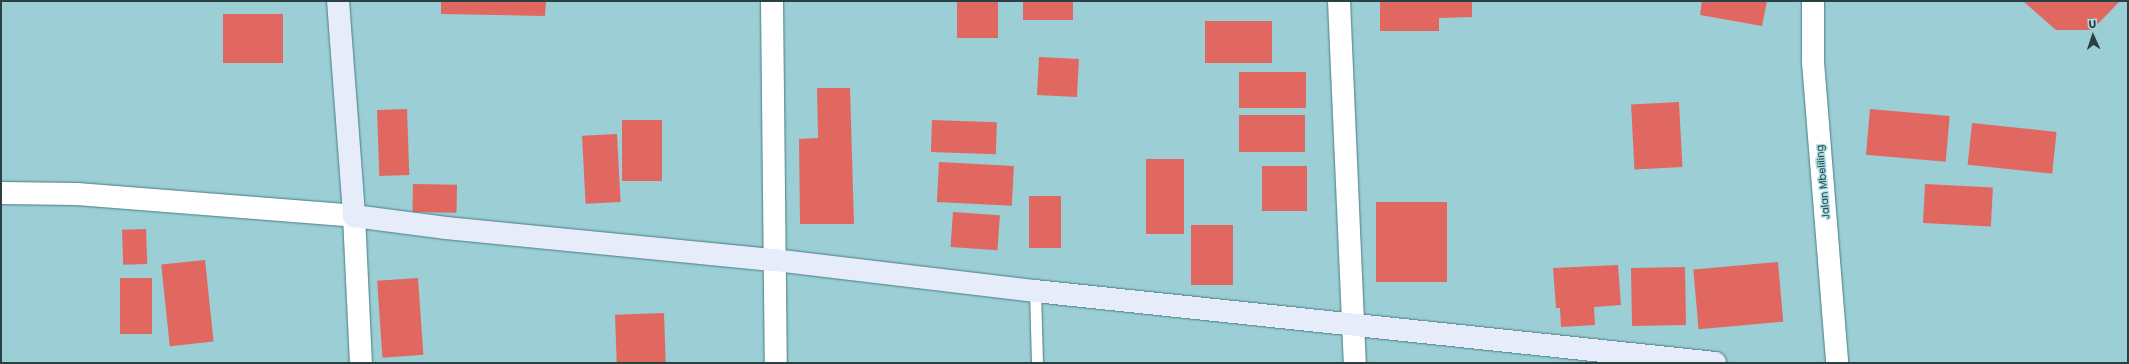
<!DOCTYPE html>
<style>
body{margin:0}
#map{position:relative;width:2129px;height:364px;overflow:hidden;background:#9bcfd5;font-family:Poppins,sans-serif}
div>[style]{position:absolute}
.building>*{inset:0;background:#e16860;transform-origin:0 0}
.roads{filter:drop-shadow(0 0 1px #4b7c83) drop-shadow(0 0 1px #4b7c83)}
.lane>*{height:11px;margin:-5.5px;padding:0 5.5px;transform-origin:5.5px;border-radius:5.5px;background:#fff}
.street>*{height:22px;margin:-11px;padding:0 11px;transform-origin:11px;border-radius:11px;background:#fff}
.secondary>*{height:22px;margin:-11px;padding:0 11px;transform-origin:11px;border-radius:11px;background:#e6ecf9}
span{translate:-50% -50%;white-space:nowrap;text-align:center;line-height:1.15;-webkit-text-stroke:3px #a8dce3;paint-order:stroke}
.street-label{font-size:10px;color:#2b4043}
.frame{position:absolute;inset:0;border:2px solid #2b4043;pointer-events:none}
.north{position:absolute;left:2073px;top:16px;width:40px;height:40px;-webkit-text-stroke:3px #a8dce3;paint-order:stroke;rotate:357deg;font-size:11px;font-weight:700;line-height:16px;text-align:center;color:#2b4043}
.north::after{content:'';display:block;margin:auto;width:14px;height:18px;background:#2b4043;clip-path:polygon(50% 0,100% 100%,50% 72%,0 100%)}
</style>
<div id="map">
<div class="building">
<i style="clip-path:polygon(441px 1px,546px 1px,545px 16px,441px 14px)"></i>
<i style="left:957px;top:1px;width:41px;height:37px"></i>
<i style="left:1023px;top:1px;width:50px;height:19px"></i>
<i style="clip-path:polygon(1380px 1px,1472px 1px,1472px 17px,1439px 18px,1439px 31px,1380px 31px)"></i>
<i style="clip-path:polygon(1702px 1px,1767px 1px,1762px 26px,1700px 15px)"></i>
<i style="clip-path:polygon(2023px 1px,2120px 1px,2092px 30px,2056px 30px)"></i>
<i style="left:223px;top:14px;width:60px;height:49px"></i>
<i style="left:1205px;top:21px;width:67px;height:42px"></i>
<i style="left:1039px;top:57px;width:40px;height:38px;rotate:3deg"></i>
<i style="left:1239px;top:72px;width:67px;height:36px"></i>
<i style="clip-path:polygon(817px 88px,850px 88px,854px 224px,800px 224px,799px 139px,818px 138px)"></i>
<i style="left:1679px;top:102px;width:65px;height:48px;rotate:87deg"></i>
<i style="left:407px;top:109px;width:66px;height:30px;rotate:88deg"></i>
<i style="left:1870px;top:109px;width:80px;height:46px;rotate:5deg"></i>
<i style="left:1239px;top:115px;width:66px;height:37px"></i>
<i style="left:622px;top:120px;width:40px;height:61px"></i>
<i style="left:932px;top:120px;width:65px;height:32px;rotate:2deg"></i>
<i style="left:1972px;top:123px;width:85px;height:42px;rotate:6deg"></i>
<i style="left:617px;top:134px;width:68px;height:35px;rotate:87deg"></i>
<i style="left:1146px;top:159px;width:38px;height:75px"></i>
<i style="left:939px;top:162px;width:75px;height:40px;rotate:3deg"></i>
<i style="left:1262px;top:166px;width:45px;height:45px"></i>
<i style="left:413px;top:184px;width:44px;height:28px;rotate:1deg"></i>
<i style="left:1925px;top:184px;width:68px;height:39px;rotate:3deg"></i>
<i style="left:1029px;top:196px;width:32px;height:52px"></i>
<i style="left:1376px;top:202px;width:71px;height:80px"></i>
<i style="left:953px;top:212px;width:47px;height:35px;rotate:4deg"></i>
<i style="left:1191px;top:225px;width:42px;height:60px"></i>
<i style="left:146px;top:229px;width:35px;height:24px;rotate:88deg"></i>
<i style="left:205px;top:260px;width:82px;height:44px;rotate:84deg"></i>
<i style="left:1778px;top:262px;width:60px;height:85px;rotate:85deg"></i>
<i style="clip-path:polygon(1618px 265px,1621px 305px,1594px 307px,1595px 325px,1561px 327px,1560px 308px,1556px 308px,1553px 268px)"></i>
<i style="left:1685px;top:267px;width:58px;height:54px;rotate:89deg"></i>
<i style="left:120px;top:278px;width:32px;height:56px"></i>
<i style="left:418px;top:278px;width:77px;height:41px;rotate:86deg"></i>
<i style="left:664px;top:313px;width:50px;height:49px;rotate:88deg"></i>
</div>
<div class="roads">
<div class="lane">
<i style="left:1035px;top:291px;width:72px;rotate:88.4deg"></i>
</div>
<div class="street">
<i style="left:772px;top:1px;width:362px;rotate:89.4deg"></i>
<i style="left:1339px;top:1px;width:362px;rotate:87.5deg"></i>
<i style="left:1813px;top:1px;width:61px;rotate:90deg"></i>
<i style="left:1813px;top:62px;width:302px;rotate:85.4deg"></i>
<i style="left:1px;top:193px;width:76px;rotate:0.8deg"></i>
<i style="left:77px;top:194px;width:278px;rotate:4.5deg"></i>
<i style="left:354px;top:216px;width:147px;rotate:87.3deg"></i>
</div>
<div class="secondary">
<i style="left:338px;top:1px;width:216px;rotate:85.7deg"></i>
<i style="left:354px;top:216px;width:93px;rotate:7.4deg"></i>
<i style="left:446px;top:228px;width:330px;rotate:5.6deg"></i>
<i style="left:774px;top:260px;width:263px;rotate:6.8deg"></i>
<i style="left:1035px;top:291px;width:684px;rotate:6.04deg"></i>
</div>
</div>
<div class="street-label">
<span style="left:1823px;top:182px;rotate:-95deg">Jalan Mbeliling</span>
</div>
<div class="frame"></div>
<div class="north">U</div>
</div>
